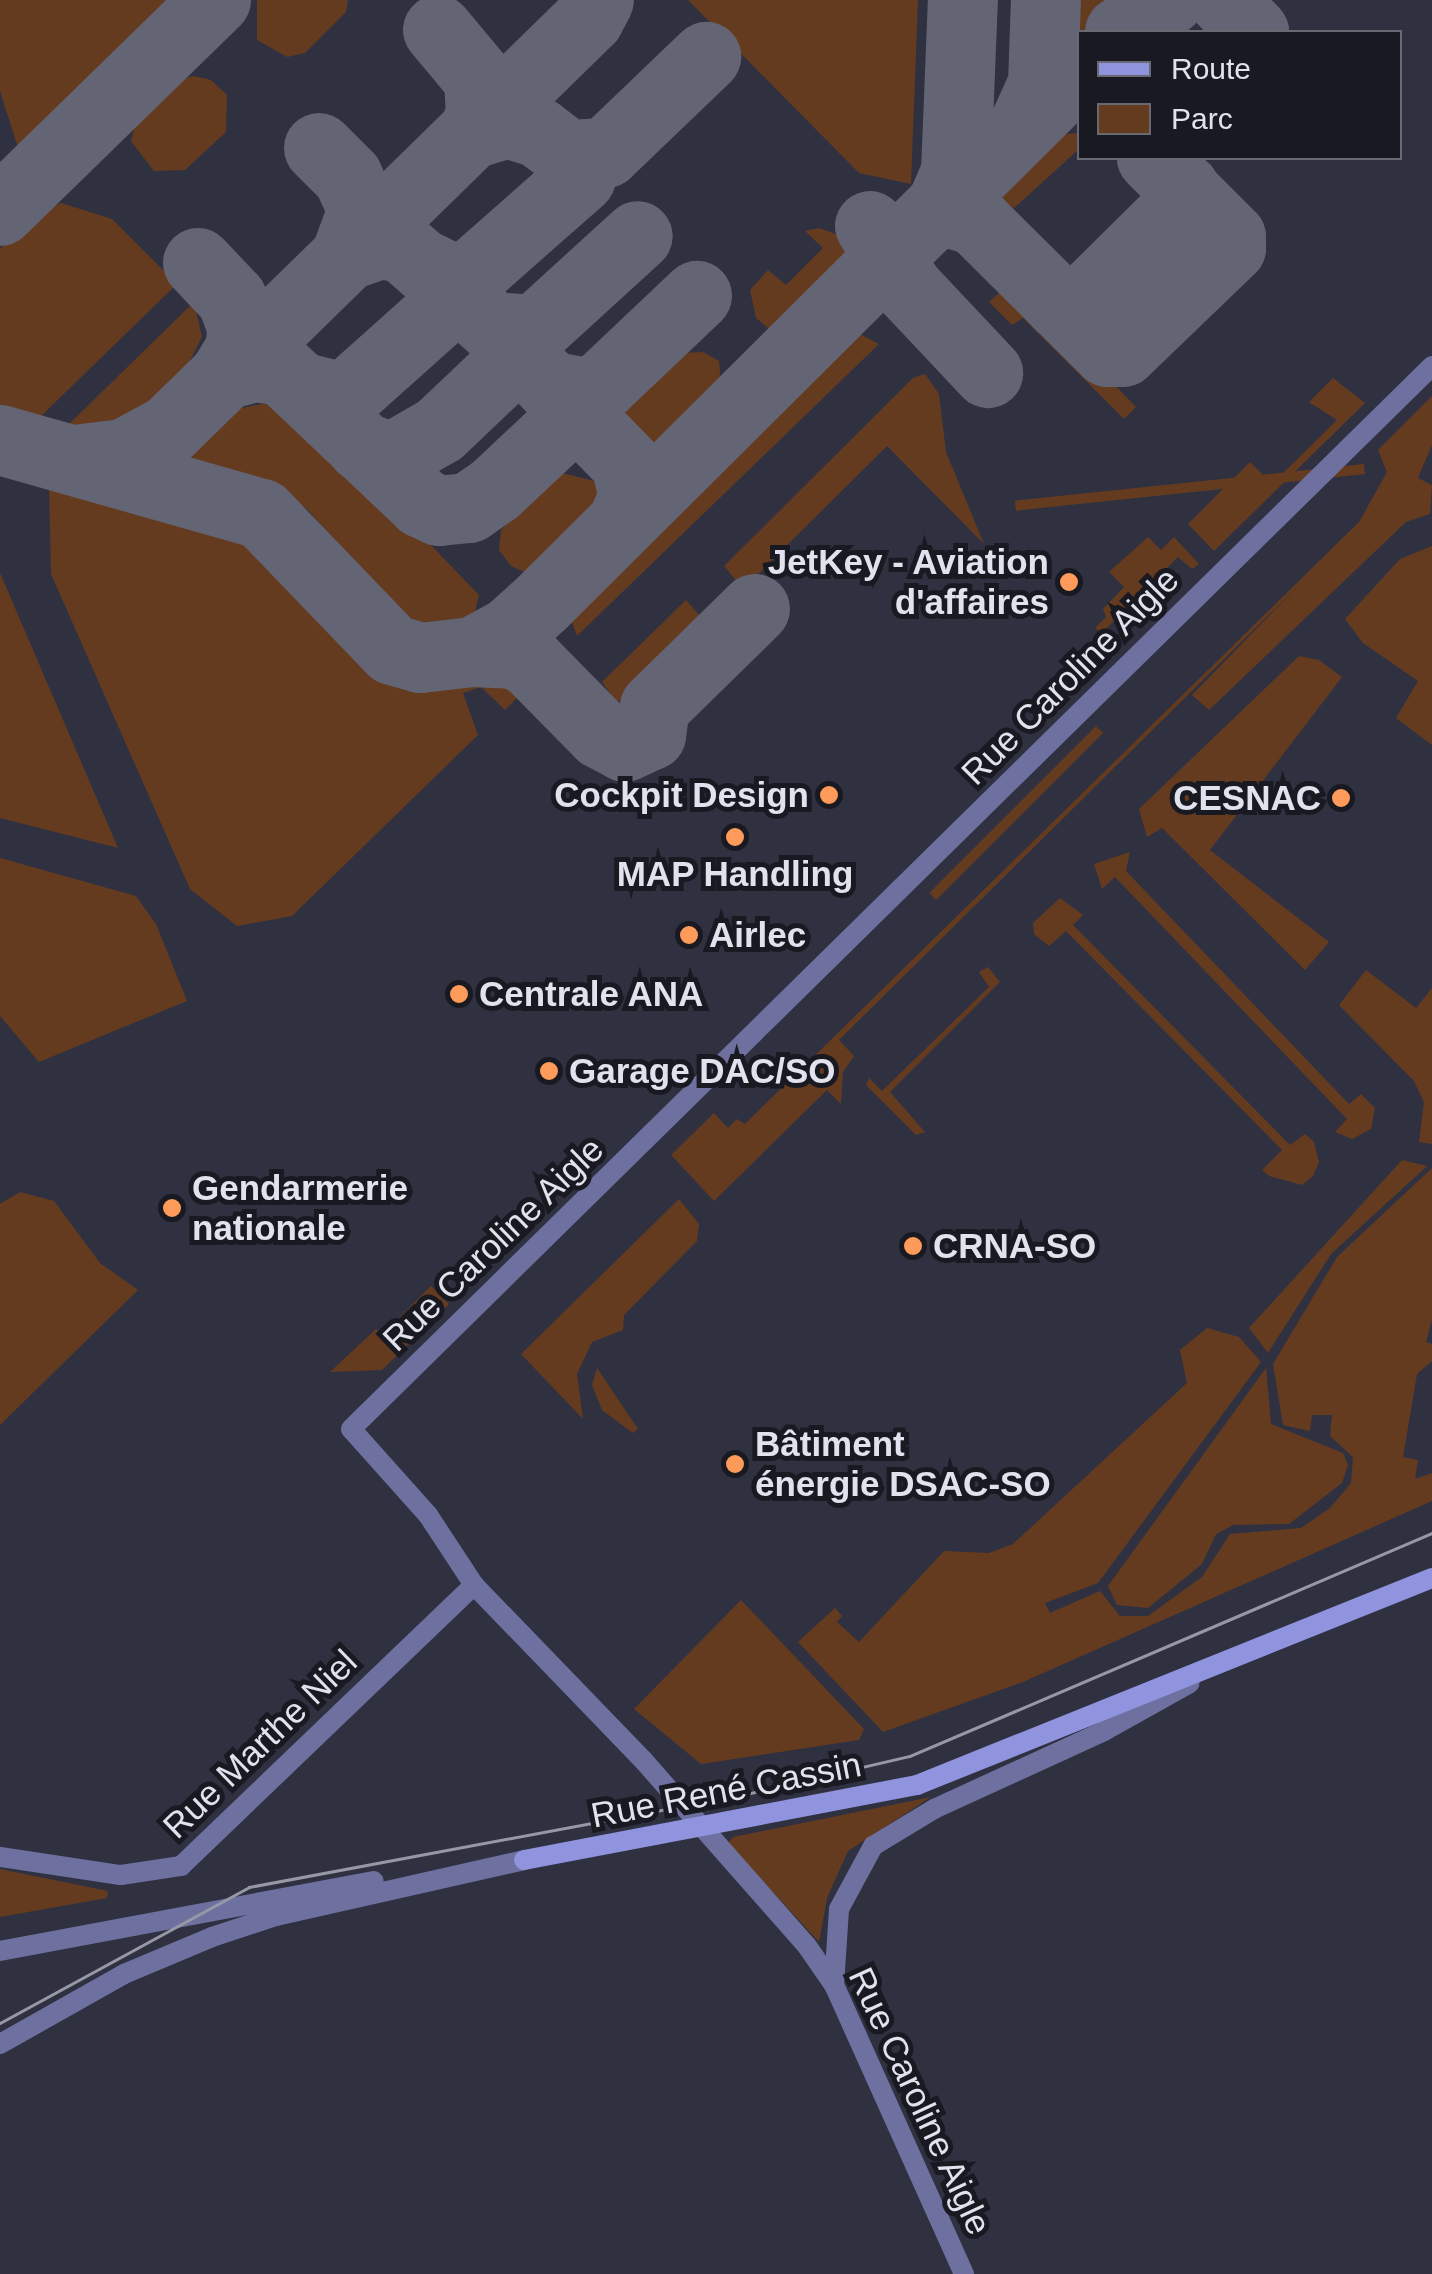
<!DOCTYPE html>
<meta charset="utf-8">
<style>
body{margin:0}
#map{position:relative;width:1432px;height:2274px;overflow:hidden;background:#2f3141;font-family:Helvetica,sans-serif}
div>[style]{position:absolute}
.green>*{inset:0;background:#653b20;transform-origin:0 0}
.taxiway>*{height:70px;margin:-35px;padding:0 35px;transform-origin:35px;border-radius:35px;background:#636474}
.street>*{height:20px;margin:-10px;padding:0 10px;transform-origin:10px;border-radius:10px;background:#6e71a0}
.secondary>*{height:20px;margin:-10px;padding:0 10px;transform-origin:10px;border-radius:10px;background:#9093de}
.tram>*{height:2.5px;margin:-1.25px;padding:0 1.25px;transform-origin:1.25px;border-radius:1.25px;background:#9798a6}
.dots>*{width:28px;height:28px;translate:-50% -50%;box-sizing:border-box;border:5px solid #191921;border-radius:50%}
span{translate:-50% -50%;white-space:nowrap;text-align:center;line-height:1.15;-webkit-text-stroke:10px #191921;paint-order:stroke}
.poi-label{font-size:35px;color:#e1e2ed;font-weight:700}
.right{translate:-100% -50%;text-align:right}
.left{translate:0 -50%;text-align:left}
.street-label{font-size:35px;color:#e1e2ed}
.legend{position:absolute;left:1077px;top:30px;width:325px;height:130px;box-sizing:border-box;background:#191921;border:2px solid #696973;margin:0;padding:12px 18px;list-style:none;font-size:30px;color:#e1e2ed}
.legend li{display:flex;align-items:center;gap:20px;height:50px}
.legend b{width:50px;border:2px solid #696973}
</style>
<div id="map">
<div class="green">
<i style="clip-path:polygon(0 0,174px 0,19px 151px,0 91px)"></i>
<i style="clip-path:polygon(257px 0,348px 0,346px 12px,305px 53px,287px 57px,257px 40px)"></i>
<i style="clip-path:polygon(688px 0,918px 0,911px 184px,859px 173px)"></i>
<i style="clip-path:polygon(1064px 0,1127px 0,1079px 36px,1067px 28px)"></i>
<i style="clip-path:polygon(194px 76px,211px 80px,227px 95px,226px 132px,185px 170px,154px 171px,131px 141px,137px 117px,174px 82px)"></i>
<i style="clip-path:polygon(1079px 133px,1079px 149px,1014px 208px,1001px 201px,996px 181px,1044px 136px)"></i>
<i style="clip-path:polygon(61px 203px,112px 219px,177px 284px,37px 420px,0 408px,0 249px,35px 215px)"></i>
<i style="clip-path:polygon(819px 228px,844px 237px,849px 272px,792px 328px,772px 331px,756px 318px,750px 290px,768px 270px,786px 285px,823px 248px,805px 231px)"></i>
<i style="clip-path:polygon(1013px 280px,1136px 407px,1124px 419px,1023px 318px,1012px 325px,989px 302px)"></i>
<i style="clip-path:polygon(194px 302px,202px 337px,180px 380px,116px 426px,67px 426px)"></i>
<i style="clip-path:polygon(858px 333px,879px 344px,577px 636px,567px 608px,841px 334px)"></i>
<i style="clip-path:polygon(703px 352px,719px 361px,722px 397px,667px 451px,633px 445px,624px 428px,626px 409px,683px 353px)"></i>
<i style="clip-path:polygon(925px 374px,939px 394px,946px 452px,984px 544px,887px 446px,743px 589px,724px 566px,913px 378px)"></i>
<i style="clip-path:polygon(1333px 378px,1365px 403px,1214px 551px,1188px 524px,1250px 462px,1272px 484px,1337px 420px,1309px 402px)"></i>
<i style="clip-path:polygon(1432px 396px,1432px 445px,1418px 478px,1432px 485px,1430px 514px,1406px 522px,1209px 710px,1192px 695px,1302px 582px,839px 1040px,854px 1056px,843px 1072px,841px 1104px,827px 1090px,714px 1201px,671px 1155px,714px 1113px,728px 1128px,737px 1119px,745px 1124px,1359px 522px,1387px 472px,1378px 450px)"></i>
<i style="clip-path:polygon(281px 400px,297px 406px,479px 595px,474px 616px,449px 629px,410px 625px,308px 510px,278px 487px,181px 459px,232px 410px)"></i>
<i style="left:1364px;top:464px;width:10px;height:351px;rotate:84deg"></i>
<i style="clip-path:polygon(558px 472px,594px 481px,602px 498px,596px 523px,545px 571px,529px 574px,511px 566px,499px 550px,501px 530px)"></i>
<i style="clip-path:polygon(49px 486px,251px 539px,279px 560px,353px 650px,383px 674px,426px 686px,500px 676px,525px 690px,505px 710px,481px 687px,463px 693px,478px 735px,292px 916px,237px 926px,190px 889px,51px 574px)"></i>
<i style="clip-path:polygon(1148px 537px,1161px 550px,1174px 537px,1199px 564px,1192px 569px,1178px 557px,1102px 633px,1095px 628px,1106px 617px,1103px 609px,1124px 587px,1109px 572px)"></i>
<i style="clip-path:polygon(1432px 546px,1432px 745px,1396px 718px,1418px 681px,1363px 643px,1345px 619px,1400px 559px)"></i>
<i style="clip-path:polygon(0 573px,118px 848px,0 818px)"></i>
<i style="clip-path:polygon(686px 600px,707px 624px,633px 699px,616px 702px,602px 682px)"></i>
<i style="clip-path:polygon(1299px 656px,1319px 660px,1342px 677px,1210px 850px,1329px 942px,1305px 970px,1162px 828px,1147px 837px,1139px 809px)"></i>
<i style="left:1096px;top:726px;width:10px;height:236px;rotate:45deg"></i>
<i style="clip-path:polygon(1130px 852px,1126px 871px,1349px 1104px,1361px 1094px,1375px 1108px,1371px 1129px,1352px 1139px,1335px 1132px,1347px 1119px,1115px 877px,1102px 889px,1094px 864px)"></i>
<i style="clip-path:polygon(0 858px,136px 896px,156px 924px,187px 1001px,39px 1062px,0 1016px)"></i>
<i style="clip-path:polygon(1060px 898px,1083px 915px,1073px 925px,1290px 1145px,1305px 1134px,1314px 1142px,1319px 1162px,1313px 1176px,1302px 1185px,1269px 1176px,1262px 1170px,1282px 1150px,1066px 931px,1049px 946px,1034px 934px,1033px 923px)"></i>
<i style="clip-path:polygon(988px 967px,1000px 982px,890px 1092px,925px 1132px,916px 1135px,866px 1085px,869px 1078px,882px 1091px,989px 987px,979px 972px)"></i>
<i style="clip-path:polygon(1366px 970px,1416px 1008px,1432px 988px,1432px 1144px,1419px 1142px,1424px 1102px,1414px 1081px,1339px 1005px)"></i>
<i style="clip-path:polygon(1402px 1160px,1427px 1166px,1331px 1254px,1268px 1353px,1249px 1328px)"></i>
<i style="clip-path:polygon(1432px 1168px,1432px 1319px,1426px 1342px,1432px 1344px,1432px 1361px,1417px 1374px,1403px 1457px,1418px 1460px,1415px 1479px,1432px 1473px,1432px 1501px,1023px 1682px,883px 1732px,798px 1642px,835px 1608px,842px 1616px,837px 1622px,859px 1642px,944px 1551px,989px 1553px,1013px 1544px,1187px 1383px,1180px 1350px,1207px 1328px,1239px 1337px,1261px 1362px,1098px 1583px,1045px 1603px,1050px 1613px,1100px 1591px,1120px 1616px,1148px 1616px,1202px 1577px,1230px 1534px,1301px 1528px,1330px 1508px,1351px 1483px,1353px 1457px,1330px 1436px,1332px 1415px,1312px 1415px,1310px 1431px,1283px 1425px,1273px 1364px,1337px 1257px)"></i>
<i style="clip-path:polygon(20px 1192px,54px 1201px,100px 1263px,138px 1290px,0 1425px,0 1204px)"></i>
<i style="clip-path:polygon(679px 1199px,699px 1224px,697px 1241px,624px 1315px,623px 1330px,592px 1342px,577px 1374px,583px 1419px,521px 1354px)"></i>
<i style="clip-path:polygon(431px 1286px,449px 1304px,382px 1370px,330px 1372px,376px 1329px,383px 1334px)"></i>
<i style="clip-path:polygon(597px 1368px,638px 1429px,633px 1433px,602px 1410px,592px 1385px)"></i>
<i style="clip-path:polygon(1266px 1368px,1271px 1424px,1343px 1453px,1348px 1465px,1342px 1483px,1289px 1524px,1233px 1525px,1216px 1534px,1202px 1564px,1148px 1608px,1117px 1605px,1108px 1586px)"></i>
<i style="clip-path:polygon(741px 1600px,864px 1729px,859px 1740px,701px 1764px,634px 1709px)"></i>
<i style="clip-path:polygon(931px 1797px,848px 1851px,827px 1898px,819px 1942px,728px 1843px,733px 1837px)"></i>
<i style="clip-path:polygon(0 1869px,108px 1891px,107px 1898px,0 1917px)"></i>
</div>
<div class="taxiway">
<i style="left:1223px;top:0;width:45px;rotate:45.9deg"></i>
<i style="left:438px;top:30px;width:64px;rotate:50.1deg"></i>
<i style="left:479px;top:79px;width:37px;rotate:87deg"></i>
<i style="left:481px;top:116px;width:20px;rotate:117deg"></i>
<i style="left:1120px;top:32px;width:59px;rotate:-32.6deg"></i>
<i style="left:1024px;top:126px;width:46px;rotate:-65.7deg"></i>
<i style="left:1043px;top:84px;width:84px;rotate:-88deg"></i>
<i style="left:472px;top:134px;width:37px;rotate:-17deg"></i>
<i style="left:507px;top:123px;width:34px;rotate:17deg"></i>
<i style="left:539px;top:133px;width:36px;rotate:37deg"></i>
<i style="left:568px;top:155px;width:38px;rotate:-3deg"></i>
<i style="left:606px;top:153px;width:139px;rotate:-43.8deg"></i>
<i style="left:319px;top:148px;width:41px;rotate:45deg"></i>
<i style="left:348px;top:177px;width:36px;rotate:66deg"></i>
<i style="left:363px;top:210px;width:49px;rotate:110.3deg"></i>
<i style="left:0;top:211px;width:302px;rotate:-44.3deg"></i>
<i style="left:937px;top:213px;width:202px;rotate:-44.8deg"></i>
<i style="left:932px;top:218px;width:15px;rotate:-28deg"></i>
<i style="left:945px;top:211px;width:33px;rotate:18deg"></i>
<i style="left:976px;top:221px;width:186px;rotate:44.8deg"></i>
<i style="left:1108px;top:352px;width:15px"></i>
<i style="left:1123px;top:352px;width:150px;rotate:-43.9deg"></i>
<i style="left:1231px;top:248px;width:11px;rotate:-90deg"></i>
<i style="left:1231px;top:237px;width:112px;rotate:-135deg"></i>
<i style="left:870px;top:226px;width:73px;rotate:58.5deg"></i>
<i style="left:908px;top:288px;width:117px;rotate:46.7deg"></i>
<i style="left:346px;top:256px;width:36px;rotate:-19deg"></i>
<i style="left:380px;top:244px;width:23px;rotate:10deg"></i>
<i style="left:403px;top:248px;width:120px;rotate:41.3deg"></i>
<i style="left:493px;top:327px;width:191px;rotate:45.8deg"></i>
<i style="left:626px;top:464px;width:33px;rotate:76deg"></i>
<i style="left:634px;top:496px;width:28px;rotate:113deg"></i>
<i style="left:198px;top:263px;width:50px;rotate:46.6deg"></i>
<i style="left:232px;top:299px;width:30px;rotate:70deg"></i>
<i style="left:242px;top:327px;width:21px;rotate:93deg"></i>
<i style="left:241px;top:348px;width:31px;rotate:121deg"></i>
<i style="left:426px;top:266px;width:25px;rotate:26deg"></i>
<i style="left:449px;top:277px;width:21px;rotate:-3deg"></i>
<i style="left:470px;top:276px;width:148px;rotate:-41.4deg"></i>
<i style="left:1059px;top:304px;width:27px;rotate:-10deg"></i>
<i style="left:1086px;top:299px;width:134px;rotate:-44.7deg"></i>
<i style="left:1181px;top:205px;width:17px;rotate:-77deg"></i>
<i style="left:493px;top:327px;width:42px;rotate:4.1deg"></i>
<i style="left:535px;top:330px;width:139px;rotate:-42.4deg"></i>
<i style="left:225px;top:375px;width:31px;rotate:-15deg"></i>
<i style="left:255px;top:367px;width:28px;rotate:8deg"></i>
<i style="left:283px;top:371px;width:192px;rotate:43.5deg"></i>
<i style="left:422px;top:503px;width:19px;rotate:25deg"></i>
<i style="left:439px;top:511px;width:30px;rotate:-6deg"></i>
<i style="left:469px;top:508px;width:33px;rotate:-35deg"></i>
<i style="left:496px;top:489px;width:111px;rotate:-43.2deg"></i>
<i style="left:550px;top:386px;width:36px;rotate:11deg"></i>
<i style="left:585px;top:393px;width:18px;rotate:-22deg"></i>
<i style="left:602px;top:386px;width:131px;rotate:-43.5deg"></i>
<i style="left:304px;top:388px;width:41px;rotate:14deg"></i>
<i style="left:344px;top:398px;width:153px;rotate:-41.8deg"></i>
<i style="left:0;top:440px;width:272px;rotate:15.8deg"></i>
<i style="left:262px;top:514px;width:189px;rotate:46.1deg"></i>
<i style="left:393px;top:650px;width:29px;rotate:16deg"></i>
<i style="left:421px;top:658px;width:52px;rotate:-6.6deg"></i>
<i style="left:473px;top:652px;width:42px;rotate:-28.4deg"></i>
<i style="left:510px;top:632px;width:43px;rotate:-42.2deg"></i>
<i style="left:542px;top:603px;width:564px;rotate:-44.86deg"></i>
<i style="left:942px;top:205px;width:36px;rotate:-67deg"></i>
<i style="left:956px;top:172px;width:172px;rotate:-87.7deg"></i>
<i style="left:362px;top:447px;width:30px;rotate:20deg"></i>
<i style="left:390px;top:457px;width:11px;rotate:-22deg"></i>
<i style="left:400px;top:453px;width:46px;rotate:-29.9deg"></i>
<i style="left:440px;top:430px;width:109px;rotate:-43.5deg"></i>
<i style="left:75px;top:460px;width:49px;rotate:-7deg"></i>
<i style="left:124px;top:454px;width:51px;rotate:-28.1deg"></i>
<i style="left:169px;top:430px;width:588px;rotate:-44.38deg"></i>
<i style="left:589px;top:19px;width:21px;rotate:-62deg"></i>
<i style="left:473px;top:652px;width:42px;rotate:2.7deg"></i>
<i style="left:515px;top:654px;width:18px;rotate:29deg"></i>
<i style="left:531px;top:663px;width:100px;rotate:45.4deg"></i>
<i style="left:601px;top:734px;width:27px;rotate:28deg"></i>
<i style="left:625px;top:747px;width:29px;rotate:-25deg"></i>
<i style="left:651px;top:735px;width:28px;rotate:-82deg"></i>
<i style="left:655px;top:707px;width:140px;rotate:-44.4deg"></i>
</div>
<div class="street">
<i style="left:0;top:1857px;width:122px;rotate:8.5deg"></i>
<i style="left:121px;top:1875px;width:61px;rotate:-8.5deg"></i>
<i style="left:181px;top:1866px;width:406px;rotate:-43.8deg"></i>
<i style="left:0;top:1951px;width:380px;rotate:-10.6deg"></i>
<i style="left:834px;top:1985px;width:76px;rotate:-86.2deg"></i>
<i style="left:839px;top:1909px;width:72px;rotate:-61.6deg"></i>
<i style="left:873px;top:1846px;width:71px;rotate:-31.2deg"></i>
<i style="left:934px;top:1809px;width:187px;rotate:-24.6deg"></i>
<i style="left:1104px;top:1731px;width:98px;rotate:-29.2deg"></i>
<i style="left:0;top:2044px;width:142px;rotate:-29.4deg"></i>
<i style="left:124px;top:1974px;width:95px;rotate:-22.8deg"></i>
<i style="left:212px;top:1937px;width:67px;rotate:-18.2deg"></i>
<i style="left:276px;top:1916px;width:254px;rotate:-12.7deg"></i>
<i style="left:964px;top:2274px;width:317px;rotate:-114.2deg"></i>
<i style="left:834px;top:1985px;width:47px;rotate:-124.7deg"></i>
<i style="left:807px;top:1946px;width:248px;rotate:-131.4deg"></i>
<i style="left:643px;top:1760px;width:243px;rotate:-134deg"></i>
<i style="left:474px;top:1585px;width:84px;rotate:-123.3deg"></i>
<i style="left:428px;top:1515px;width:115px;rotate:-131.8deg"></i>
<i style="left:351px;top:1429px;width:1516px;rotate:-44.52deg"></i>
</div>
<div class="secondary">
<i style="left:524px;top:1860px;width:400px;rotate:-10.8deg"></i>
<i style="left:917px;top:1785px;width:555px;rotate:-21.9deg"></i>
</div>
<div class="tram">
<i style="left:0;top:2023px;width:284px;rotate:-28.6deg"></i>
<i style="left:249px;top:1887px;width:502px;rotate:-10.57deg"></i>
<i style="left:742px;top:1795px;width:172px;rotate:-13.1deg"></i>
<i style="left:910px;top:1756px;width:568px;rotate:-23.13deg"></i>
</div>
<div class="dots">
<i style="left:1069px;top:582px;background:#ff9b5a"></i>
<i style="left:829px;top:795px;background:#ff9b5a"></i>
<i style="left:1341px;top:798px;background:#ff9b5a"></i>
<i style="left:735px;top:837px;background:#ff9b5a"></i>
<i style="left:689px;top:935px;background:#ff9b5a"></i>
<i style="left:459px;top:994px;background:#ff9b5a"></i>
<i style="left:549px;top:1071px;background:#ff9b5a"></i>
<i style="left:172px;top:1208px;background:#ff9b5a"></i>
<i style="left:913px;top:1246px;background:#ff9b5a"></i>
<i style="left:735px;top:1464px;background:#ff9b5a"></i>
</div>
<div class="poi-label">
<span class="right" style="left:1049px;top:582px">JetKey - Aviation<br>d'affaires</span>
<span class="right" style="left:809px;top:795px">Cockpit Design</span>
<span class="right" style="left:1321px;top:798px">CESNAC</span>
<span style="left:735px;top:874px">MAP Handling</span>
<span class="left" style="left:709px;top:935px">Airlec</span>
<span class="left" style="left:479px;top:994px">Centrale ANA</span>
<span class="left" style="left:569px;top:1071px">Garage DAC/SO</span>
<span class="left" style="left:192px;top:1208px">Gendarmerie<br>nationale</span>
<span class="left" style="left:933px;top:1246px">CRNA-SO</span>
<span class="left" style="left:755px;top:1464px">Bâtiment<br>énergie DSAC-SO</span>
</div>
<div class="street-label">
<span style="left:1070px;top:676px;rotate:-45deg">Rue Caroline Aigle</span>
<span style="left:493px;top:1244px;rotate:-44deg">Rue Caroline Aigle</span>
<span style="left:260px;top:1744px;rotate:-44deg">Rue Marthe Niel</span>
<span style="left:726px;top:1790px;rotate:-11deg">Rue René Cassin</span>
<span style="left:920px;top:2101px;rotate:65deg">Rue Caroline Aigle</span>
</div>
<ul class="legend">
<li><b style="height:12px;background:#9093de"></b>Route</li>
<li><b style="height:28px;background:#653b20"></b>Parc</li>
</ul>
</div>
